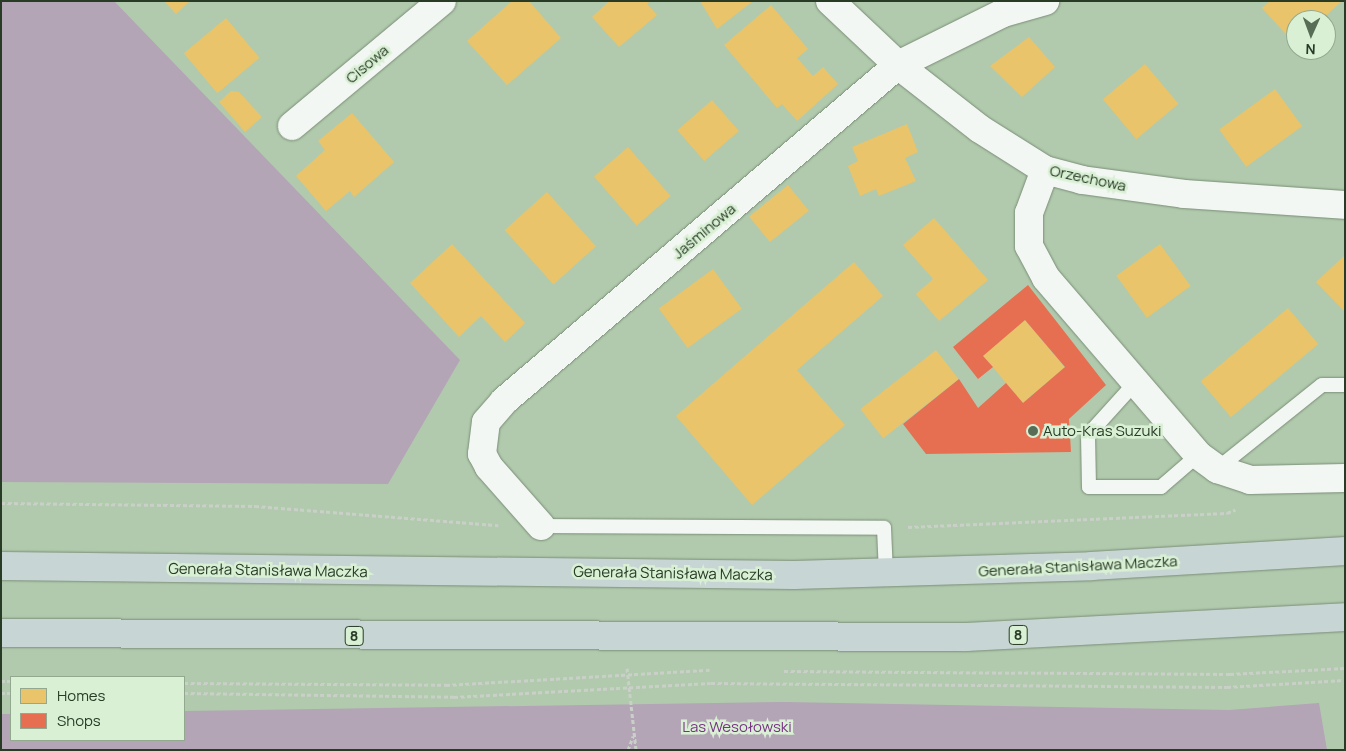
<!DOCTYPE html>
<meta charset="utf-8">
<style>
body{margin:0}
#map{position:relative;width:1346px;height:751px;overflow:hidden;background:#b1caad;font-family:Manrope,sans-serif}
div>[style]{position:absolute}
.green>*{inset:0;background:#b3a4b6}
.homes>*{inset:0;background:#e9c46a;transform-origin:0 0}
.shops>*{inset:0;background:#e76f51}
.path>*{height:3px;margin-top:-1.5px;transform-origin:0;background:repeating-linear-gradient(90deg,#c9d0c7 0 4px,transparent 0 6.5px)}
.roads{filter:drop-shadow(0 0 1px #7b8e78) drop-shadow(0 0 1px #7b8e78)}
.service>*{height:14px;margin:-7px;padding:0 7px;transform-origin:7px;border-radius:7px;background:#f3f7f3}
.minor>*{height:28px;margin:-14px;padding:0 14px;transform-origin:14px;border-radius:14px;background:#f3f7f3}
.trunk>*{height:28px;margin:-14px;padding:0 14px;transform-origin:14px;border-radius:14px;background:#c7d6d4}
.dots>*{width:14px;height:14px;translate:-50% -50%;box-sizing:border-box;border:2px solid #d9f0d5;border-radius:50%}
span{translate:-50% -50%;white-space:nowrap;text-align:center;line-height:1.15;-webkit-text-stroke:5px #d9f0d5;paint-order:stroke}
.shield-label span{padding:1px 4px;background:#d9f0d5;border:1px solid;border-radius:4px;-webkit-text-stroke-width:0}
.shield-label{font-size:14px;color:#283b25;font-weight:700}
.street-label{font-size:15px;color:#283b25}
.poi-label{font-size:15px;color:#283b25}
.left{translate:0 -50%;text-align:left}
.park-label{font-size:15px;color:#783484}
.frame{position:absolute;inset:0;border:2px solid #283b25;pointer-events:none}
.legend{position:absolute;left:10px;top:676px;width:175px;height:65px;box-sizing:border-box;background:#d9f0d5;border:1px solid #92a88f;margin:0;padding:6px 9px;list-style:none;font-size:15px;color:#283b25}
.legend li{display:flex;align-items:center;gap:10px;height:25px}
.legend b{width:25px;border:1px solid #92a88f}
.north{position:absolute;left:1286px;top:10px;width:50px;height:50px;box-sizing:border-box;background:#d9f0d5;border:1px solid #92a88f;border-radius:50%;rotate:182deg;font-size:14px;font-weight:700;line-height:20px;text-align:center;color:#283b25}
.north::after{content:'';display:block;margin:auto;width:18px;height:22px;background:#586d55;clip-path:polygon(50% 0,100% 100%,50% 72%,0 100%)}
</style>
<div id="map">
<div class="green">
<i style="clip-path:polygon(1px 1px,114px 1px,460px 360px,388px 484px,1px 482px)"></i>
<i style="clip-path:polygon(784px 702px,1229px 710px,1319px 703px,1327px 750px,1px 750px,1px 714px,11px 714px,11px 740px,184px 740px,184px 711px)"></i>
</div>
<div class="homes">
<i style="clip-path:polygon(164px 1px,190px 1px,176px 14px)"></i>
<i style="clip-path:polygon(512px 1px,529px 1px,561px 38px,507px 85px,467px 41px)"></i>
<i style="clip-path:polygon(609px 1px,650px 1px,647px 4px,657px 15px,619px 47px,592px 17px)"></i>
<i style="clip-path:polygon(700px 1px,753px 1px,717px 29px)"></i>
<i style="clip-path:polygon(1270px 1px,1342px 1px,1321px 20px,1296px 20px,1294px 43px,1262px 8px)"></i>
<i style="clip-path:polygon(771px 5px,808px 49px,797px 58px,813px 76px,823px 67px,838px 84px,797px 121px,782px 104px,777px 108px,724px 45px)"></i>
<i style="left:226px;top:18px;width:52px;height:55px;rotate:50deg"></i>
<i style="clip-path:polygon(1029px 37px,1055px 67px,1022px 97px,990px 66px)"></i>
<i style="left:1145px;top:64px;width:52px;height:55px;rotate:50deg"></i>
<i style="left:1275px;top:89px;width:46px;height:69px;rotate:54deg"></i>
<i style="clip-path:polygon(231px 91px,239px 92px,262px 117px,245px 132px,219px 102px)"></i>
<i style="left:712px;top:100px;width:41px;height:46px;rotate:49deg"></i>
<i style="clip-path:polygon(352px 113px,394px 162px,354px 197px,350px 191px,326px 211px,296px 176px,325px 150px,318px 141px)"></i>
<i style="clip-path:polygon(907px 124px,918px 152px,905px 158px,916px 181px,879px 196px,876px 189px,860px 196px,848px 166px,858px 161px,852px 147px)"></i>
<i style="left:628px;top:147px;width:65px;height:45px;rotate:49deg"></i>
<i style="left:788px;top:185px;width:33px;height:50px;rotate:51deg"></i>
<i style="left:547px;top:192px;width:73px;height:57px;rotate:48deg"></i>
<i style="clip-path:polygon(934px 218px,988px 280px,939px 321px,916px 294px,933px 279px,903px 245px)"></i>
<i style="clip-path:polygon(452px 244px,525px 323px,505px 342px,481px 316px,459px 337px,410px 283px)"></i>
<i style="left:1160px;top:244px;width:52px;height:54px;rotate:54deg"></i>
<i style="clip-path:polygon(1345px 255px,1345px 312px,1316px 282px)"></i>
<i style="clip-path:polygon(854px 262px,883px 296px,797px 370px,845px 425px,752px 505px,676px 416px)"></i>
<i style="left:713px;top:269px;width:49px;height:67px;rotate:54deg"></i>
<i style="left:1288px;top:308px;width:47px;height:114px;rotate:50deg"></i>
<i style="left:1025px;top:320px;width:62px;height:55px;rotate:50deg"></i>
<i style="left:936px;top:350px;width:37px;height:96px;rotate:52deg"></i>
</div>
<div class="shops">
<i style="clip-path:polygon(1028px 285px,1106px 385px,1069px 419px,1071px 452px,926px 454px,903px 424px,959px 379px,978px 408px,1006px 383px,1023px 403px,1065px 367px,1025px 320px,983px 356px,993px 367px,978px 379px,953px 347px)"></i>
</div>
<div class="path">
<i style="left:1px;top:503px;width:254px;rotate:0.7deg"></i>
<i style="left:255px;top:506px;width:244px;rotate:4.5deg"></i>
<i style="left:908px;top:527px;width:319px;rotate:-2.5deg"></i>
<i style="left:1227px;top:513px;width:9px;rotate:-21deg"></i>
<i style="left:627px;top:668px;width:82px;rotate:83.7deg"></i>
<i style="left:784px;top:671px;width:446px;rotate:0.4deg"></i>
<i style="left:1230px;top:674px;width:115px;rotate:-3deg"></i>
<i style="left:1px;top:681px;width:10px"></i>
<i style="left:184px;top:683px;width:262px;rotate:0.4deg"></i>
<i style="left:446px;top:685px;width:264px;rotate:-3.3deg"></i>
<i style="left:1px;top:693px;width:10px"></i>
<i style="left:184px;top:693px;width:270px;rotate:0.8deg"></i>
<i style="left:454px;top:697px;width:257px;rotate:-3.1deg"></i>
<i style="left:711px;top:683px;width:516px;rotate:0.44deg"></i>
<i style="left:1227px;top:687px;width:118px;rotate:-3.4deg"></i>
<i style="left:628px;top:750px;width:15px;rotate:-70deg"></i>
</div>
<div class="roads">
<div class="service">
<i style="left:1135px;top:383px;width:70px;rotate:132.1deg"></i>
<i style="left:1088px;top:435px;width:52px;rotate:88.9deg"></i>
<i style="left:1089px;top:487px;width:72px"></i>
<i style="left:1161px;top:487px;width:49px;rotate:-40.9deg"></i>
<i style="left:1217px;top:469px;width:134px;rotate:-38.7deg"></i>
<i style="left:1322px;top:385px;width:23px"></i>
<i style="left:541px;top:526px;width:343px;rotate:0.3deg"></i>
<i style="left:884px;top:528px;width:45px;rotate:87.5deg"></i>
</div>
<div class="minor">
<i style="left:830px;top:1px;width:93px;rotate:43.3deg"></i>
<i style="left:898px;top:65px;width:104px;rotate:38deg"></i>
<i style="left:980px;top:129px;width:77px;rotate:32.2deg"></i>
<i style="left:1045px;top:170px;width:38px;rotate:15deg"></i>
<i style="left:1082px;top:180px;width:103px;rotate:7.8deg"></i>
<i style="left:1184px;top:194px;width:161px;rotate:3.9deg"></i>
<i style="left:292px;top:126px;width:195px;rotate:-39.8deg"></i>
<i style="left:1045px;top:170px;width:46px;rotate:110.4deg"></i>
<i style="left:1029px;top:213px;width:33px;rotate:90deg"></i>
<i style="left:1029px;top:246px;width:36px;rotate:62deg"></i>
<i style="left:1046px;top:278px;width:233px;rotate:49.3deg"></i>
<i style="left:1198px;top:455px;width:24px;rotate:36deg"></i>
<i style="left:1217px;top:469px;width:35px;rotate:18deg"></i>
<i style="left:1250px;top:480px;width:95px;rotate:-1.2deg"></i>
<i style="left:541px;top:526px;width:79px;rotate:-131.4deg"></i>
<i style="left:489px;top:467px;width:15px;rotate:-118deg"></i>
<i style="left:482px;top:454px;width:32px;rotate:-83deg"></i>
<i style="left:486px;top:422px;width:28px;rotate:-49deg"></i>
<i style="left:504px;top:401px;width:518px;rotate:-40.46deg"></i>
<i style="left:898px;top:65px;width:117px;rotate:-26.3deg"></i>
<i style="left:1003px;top:13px;width:44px;rotate:-15.9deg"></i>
</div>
<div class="trunk">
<i style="left:1px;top:566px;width:793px;rotate:0.65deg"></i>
<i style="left:794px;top:575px;width:298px;rotate:-1.7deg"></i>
<i style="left:1092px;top:566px;width:253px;rotate:-3.4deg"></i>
<i style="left:1px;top:633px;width:965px;rotate:0.24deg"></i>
<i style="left:966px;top:637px;width:380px;rotate:-3deg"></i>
</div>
</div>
<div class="dots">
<i style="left:1033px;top:431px;background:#586d55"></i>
</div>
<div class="shield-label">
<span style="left:1018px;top:635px">8</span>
<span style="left:354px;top:636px">8</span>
</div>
<div class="street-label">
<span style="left:367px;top:64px;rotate:-40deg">Cisowa</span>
<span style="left:1088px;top:178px;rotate:12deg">Orzechowa</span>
<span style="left:704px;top:231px;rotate:-40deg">Jaśminowa</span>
<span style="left:1078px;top:566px;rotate:-3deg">Generała Stanisława Maczka</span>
<span style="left:268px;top:570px;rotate:1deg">Generała Stanisława Maczka</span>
<span style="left:673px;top:573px;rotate:1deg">Generała Stanisława Maczka</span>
</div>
<div class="poi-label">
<span class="left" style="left:1043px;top:431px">Auto-Kras Suzuki</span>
</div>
<div class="park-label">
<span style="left:737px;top:727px">Las Wesołowski</span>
</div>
<div class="frame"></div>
<ul class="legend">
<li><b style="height:14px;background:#e9c46a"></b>Homes</li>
<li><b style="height:14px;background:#e76f51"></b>Shops</li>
</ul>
<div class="north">N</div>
</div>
